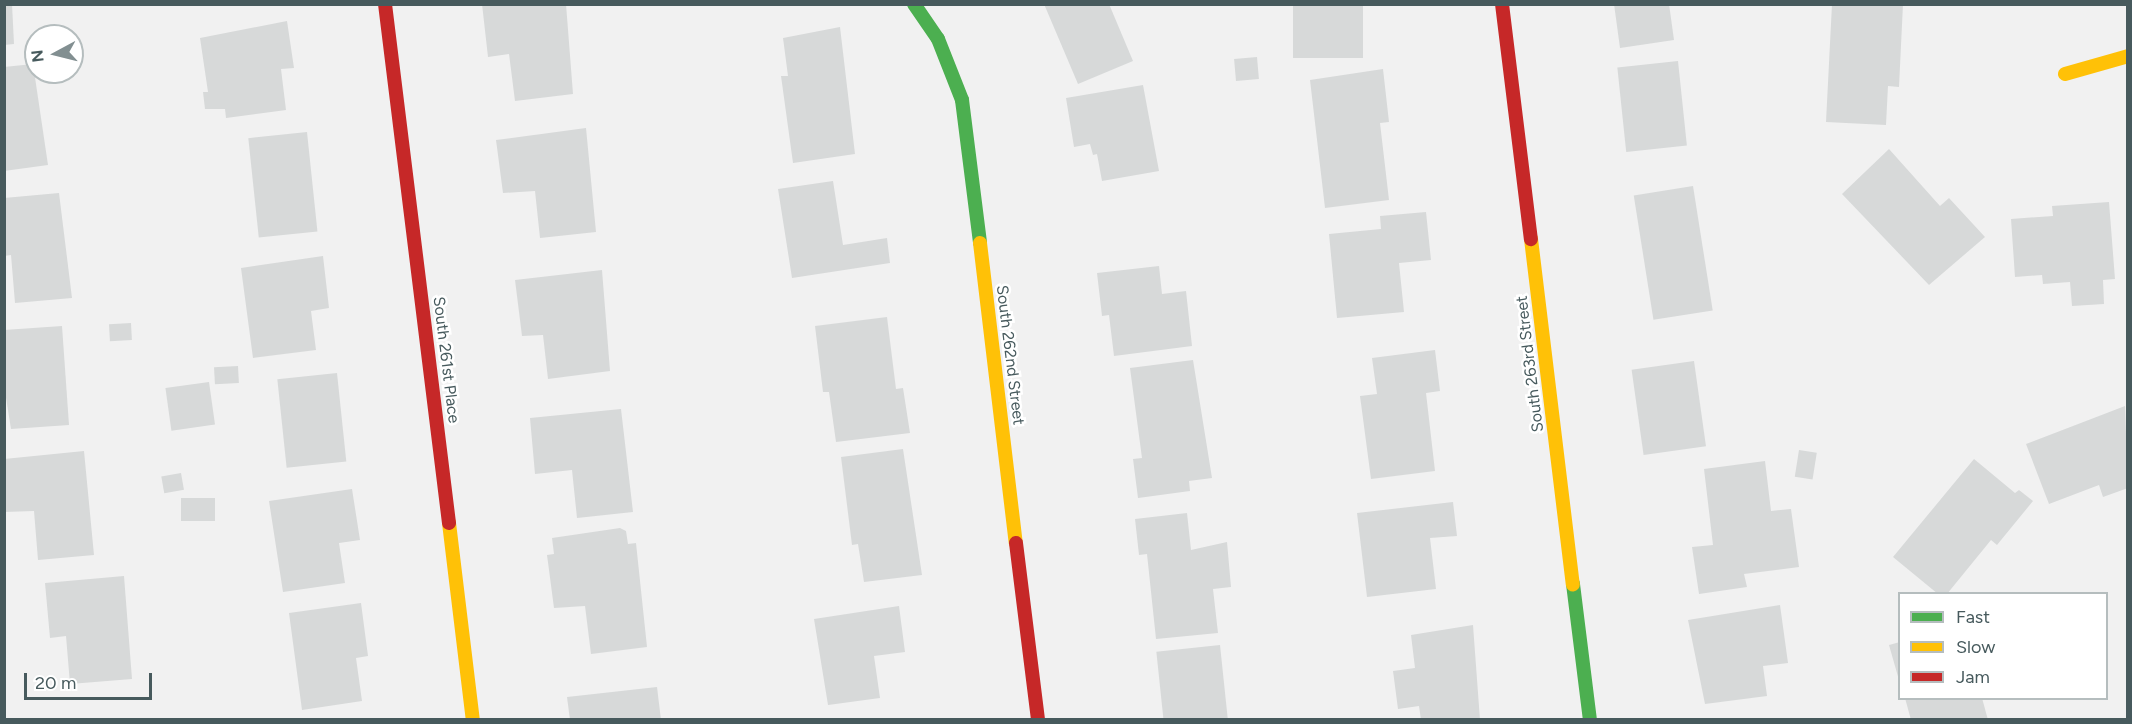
<!DOCTYPE html>
<style>
body{margin:0}
#map{position:relative;width:2132px;height:724px;overflow:hidden;background:#f1f1f1;font-family:Figtree,sans-serif}
div>[style]{position:absolute}
.building>*{inset:0;background:#d7d9d9;transform-origin:0 0}
.fast>*{height:14px;margin:-7px;padding:0 7px;transform-origin:7px;border-radius:7px;background:#4caf50}
.slow>*{height:14px;margin:-7px;padding:0 7px;transform-origin:7px;border-radius:7px;background:#ffc107}
.jam>*{height:14px;margin:-7px;padding:0 7px;transform-origin:7px;border-radius:7px;background:#c62828}
span{translate:-50% -50%;white-space:nowrap;text-align:center;line-height:1.15;-webkit-text-stroke:5px #fff;paint-order:stroke}
.street-label{font-size:16px;color:#475a5d}
.frame{position:absolute;inset:0;border:6px solid #475a5d;pointer-events:none}
.legend{position:absolute;left:1898px;top:592px;width:210px;height:108px;box-sizing:border-box;background:#fff;border:2px solid #b5bdbe;margin:0;padding:8px 10px;list-style:none;font-size:18px;color:#475a5d}
.legend li{display:flex;align-items:center;gap:12px;height:30px}
.legend b{width:30px;border:2px solid #b5bdbe}
.north{position:absolute;left:24px;top:24px;width:60px;height:60px;box-sizing:border-box;background:#fff;border:2px solid #b5bdbe;border-radius:50%;rotate:263deg;font-size:16px;font-weight:700;line-height:24px;text-align:center;color:#475a5d}
.north::after{content:'';display:block;margin:auto;width:21px;height:27px;background:#828f91;clip-path:polygon(50% 0,100% 100%,50% 72%,0 100%)}
.scale{position:absolute;left:24px;top:673px;width:128px;height:27px;box-sizing:border-box;border:3px solid #475a5d;border-top:0;padding-left:8px;font-size:18px;line-height:21px;white-space:nowrap;color:#475a5d;-webkit-text-stroke:4px #fff;paint-order:stroke}
</style>
<div id="map">
<div class="building">
<i style="clip-path:polygon(4px 4px,12px 4px,14px 44px,4px 45px)"></i>
<i style="clip-path:polygon(482px 4px,566px 4px,573px 94px,515px 101px,509px 54px,488px 57px)"></i>
<i style="clip-path:polygon(1044px 4px,1109px 4px,1133px 61px,1078px 84px)"></i>
<i style="left:1293px;top:4px;width:70px;height:54px"></i>
<i style="clip-path:polygon(1614px 4px,1669px 4px,1674px 40px,1620px 48px)"></i>
<i style="clip-path:polygon(1832px 4px,1903px 4px,1899px 87px,1888px 86px,1886px 125px,1826px 122px)"></i>
<i style="clip-path:polygon(287px 21px,294px 68px,281px 69px,286px 110px,226px 118px,225px 109px,205px 109px,203px 92px,208px 92px,200px 38px)"></i>
<i style="clip-path:polygon(840px 27px,855px 154px,793px 163px,781px 76px,788px 76px,783px 38px)"></i>
<i style="left:1257px;top:57px;width:22px;height:23px;rotate:85deg"></i>
<i style="left:1678px;top:61px;width:85px;height:61px;rotate:84deg"></i>
<i style="clip-path:polygon(33px 64px,48px 165px,4px 171px,4px 67px)"></i>
<i style="clip-path:polygon(1383px 69px,1389px 122px,1380px 123px,1389px 200px,1325px 208px,1310px 80px)"></i>
<i style="clip-path:polygon(1143px 85px,1159px 171px,1102px 181px,1097px 154px,1093px 155px,1090px 144px,1074px 147px,1066px 98px)"></i>
<i style="clip-path:polygon(586px 128px,596px 232px,540px 238px,535px 191px,503px 193px,496px 140px)"></i>
<i style="left:307px;top:132px;width:100px;height:59px;rotate:84deg"></i>
<i style="clip-path:polygon(1889px 149px,1940px 206px,1949px 198px,1985px 237px,1929px 285px,1842px 194px)"></i>
<i style="clip-path:polygon(833px 181px,843px 245px,887px 238px,890px 263px,792px 278px,778px 189px)"></i>
<i style="left:1693px;top:186px;width:126px;height:60px;rotate:81deg"></i>
<i style="clip-path:polygon(59px 193px,72px 298px,15px 303px,11px 255px,4px 256px,4px 198px)"></i>
<i style="clip-path:polygon(2109px 202px,2115px 279px,2103px 280px,2104px 304px,2072px 306px,2070px 282px,2043px 284px,2042px 275px,2015px 277px,2011px 219px,2053px 216px,2052px 206px)"></i>
<i style="clip-path:polygon(1426px 212px,1431px 260px,1399px 263px,1404px 312px,1337px 318px,1329px 234px,1381px 229px,1380px 216px)"></i>
<i style="clip-path:polygon(323px 256px,329px 308px,311px 311px,316px 350px,253px 358px,241px 268px)"></i>
<i style="clip-path:polygon(1159px 266px,1162px 294px,1186px 291px,1192px 346px,1114px 356px,1109px 315px,1102px 316px,1097px 273px)"></i>
<i style="clip-path:polygon(602px 270px,610px 371px,548px 379px,543px 335px,522px 336px,515px 280px)"></i>
<i style="clip-path:polygon(887px 317px,896px 389px,903px 388px,910px 433px,836px 442px,829px 392px,823px 392px,815px 326px)"></i>
<i style="left:131px;top:323px;width:17px;height:22px;rotate:87deg"></i>
<i style="clip-path:polygon(62px 326px,69px 425px,11px 429px,4px 385px,4px 330px)"></i>
<i style="clip-path:polygon(1435px 350px,1440px 391px,1426px 393px,1435px 471px,1371px 479px,1360px 396px,1377px 394px,1372px 358px)"></i>
<i style="clip-path:polygon(1193px 360px,1212px 478px,1189px 481px,1190px 491px,1138px 498px,1133px 459px,1142px 458px,1130px 368px)"></i>
<i style="left:1694px;top:361px;width:86px;height:63px;rotate:82deg"></i>
<i style="left:238px;top:366px;width:17px;height:24px;rotate:87deg"></i>
<i style="left:337px;top:373px;width:89px;height:60px;rotate:84deg"></i>
<i style="left:209px;top:382px;width:43px;height:44px;rotate:82deg"></i>
<i style="clip-path:polygon(2125px 406px,2128px 488px,2103px 497px,2099px 485px,2049px 504px,2026px 444px)"></i>
<i style="clip-path:polygon(621px 409px,633px 512px,577px 518px,572px 470px,535px 474px,530px 418px)"></i>
<i style="clip-path:polygon(903px 449px,922px 575px,864px 582px,858px 544px,852px 545px,841px 457px)"></i>
<i style="left:1799px;top:450px;width:18px;height:27px;rotate:9deg"></i>
<i style="clip-path:polygon(84px 451px,94px 555px,38px 560px,34px 511px,4px 512px,4px 459px)"></i>
<i style="clip-path:polygon(1974px 459px,2015px 493px,2019px 490px,2033px 501px,1997px 545px,1991px 540px,1947px 594px,1938px 594px,1893px 557px)"></i>
<i style="clip-path:polygon(1765px 461px,1771px 511px,1791px 509px,1799px 567px,1744px 574px,1747px 587px,1699px 594px,1692px 547px,1713px 545px,1704px 469px)"></i>
<i style="left:181px;top:473px;width:17px;height:20px;rotate:80deg"></i>
<i style="clip-path:polygon(352px 489px,360px 540px,339px 543px,345px 583px,283px 592px,269px 501px)"></i>
<i style="left:215px;top:498px;width:23px;height:34px;rotate:90deg"></i>
<i style="clip-path:polygon(1453px 502px,1457px 536px,1430px 538px,1436px 589px,1367px 597px,1357px 513px)"></i>
<i style="clip-path:polygon(1187px 513px,1191px 550px,1227px 542px,1231px 587px,1213px 589px,1218px 633px,1156px 639px,1147px 554px,1139px 555px,1135px 519px)"></i>
<i style="clip-path:polygon(620px 528px,626px 531px,628px 544px,636px 543px,647px 647px,591px 654px,585px 606px,554px 608px,547px 555px,554px 554px,552px 538px)"></i>
<i style="clip-path:polygon(124px 576px,132px 679px,70px 684px,66px 636px,50px 638px,45px 583px)"></i>
<i style="clip-path:polygon(361px 603px,368px 656px,356px 658px,362px 701px,302px 710px,289px 613px)"></i>
<i style="clip-path:polygon(1780px 605px,1788px 663px,1763px 666px,1767px 696px,1705px 704px,1688px 620px)"></i>
<i style="clip-path:polygon(899px 606px,905px 652px,874px 656px,880px 698px,828px 705px,814px 619px)"></i>
<i style="clip-path:polygon(1473px 625px,1480px 720px,1421px 720px,1419px 706px,1398px 709px,1393px 671px,1415px 668px,1411px 635px)"></i>
<i style="clip-path:polygon(1900px 642px,1900px 679px,1899px 680px,1889px 645px)"></i>
<i style="left:1220px;top:645px;width:75px;height:64px;rotate:84deg"></i>
<i style="clip-path:polygon(657px 687px,661px 720px,570px 720px,567px 697px)"></i>
<i style="clip-path:polygon(1905px 698px,1982px 698px,1988px 720px,1911px 720px)"></i>
</div>
<div class="fast">
<i style="left:914px;top:4px;width:42px;rotate:55.6deg"></i>
<i style="left:938px;top:39px;width:66px;rotate:68.5deg"></i>
<i style="left:962px;top:100px;width:144px;rotate:82.8deg"></i>
<i style="left:1573px;top:584px;width:137px;rotate:82.9deg"></i>
</div>
<div class="slow">
<i style="left:2065px;top:74px;width:66px;rotate:-15.9deg"></i>
<i style="left:1531px;top:239px;width:348px;rotate:83.1deg"></i>
<i style="left:980px;top:243px;width:302px;rotate:83.2deg"></i>
<i style="left:449px;top:523px;width:198px;rotate:83.1deg"></i>
</div>
<div class="jam">
<i style="left:385px;top:4px;width:523px;rotate:82.97deg"></i>
<i style="left:1502px;top:4px;width:237px;rotate:83deg"></i>
<i style="left:1016px;top:543px;width:178px;rotate:82.9deg"></i>
</div>
<div class="street-label">
<span style="left:1010px;top:355px;rotate:83deg">South 262nd Street</span>
<span style="left:446px;top:360px;rotate:83deg">South 261st Place</span>
<span style="left:1530px;top:364px;rotate:-97deg">South 263rd Street</span>
</div>
<div class="frame"></div>
<ul class="legend">
<li><b style="height:8px;background:#4caf50"></b>Fast</li>
<li><b style="height:8px;background:#ffc107"></b>Slow</li>
<li><b style="height:8px;background:#c62828"></b>Jam</li>
</ul>
<div class="north">N</div>
<div class="scale">20 m</div>
</div>
